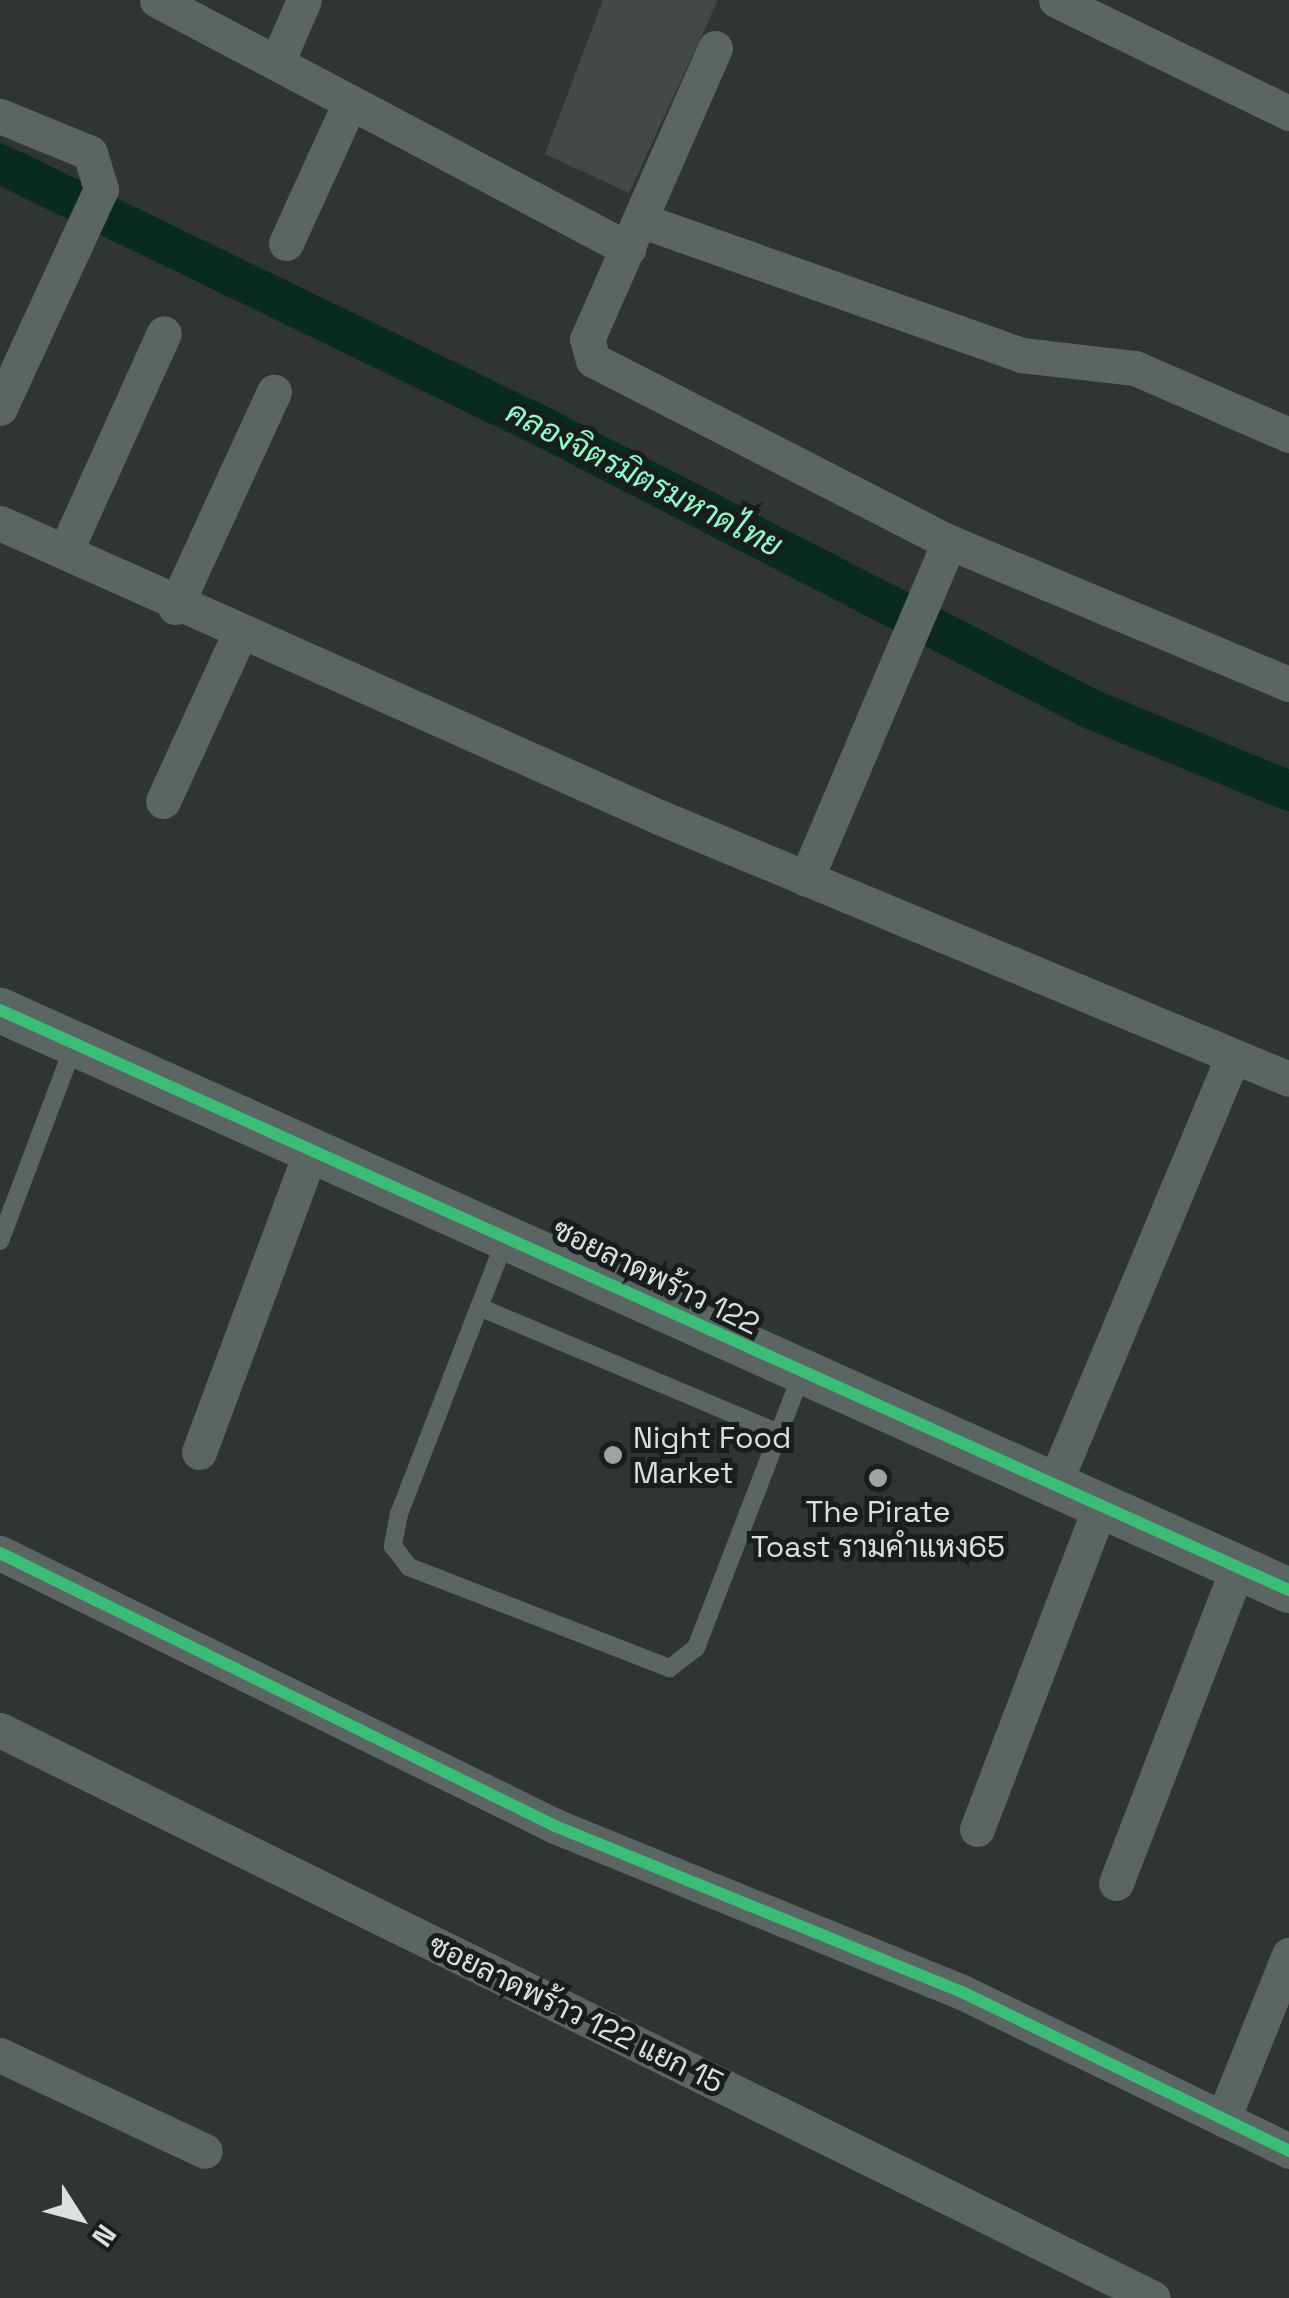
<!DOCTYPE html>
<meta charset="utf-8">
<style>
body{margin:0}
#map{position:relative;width:1289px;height:2298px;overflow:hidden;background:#303533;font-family:"Space Grotesk",Sarabun,sans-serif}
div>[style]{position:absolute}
.canal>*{height:40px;margin:-20px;padding:0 20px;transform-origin:20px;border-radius:20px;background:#092a1f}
.building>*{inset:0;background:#444947}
.service>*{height:18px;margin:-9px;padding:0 9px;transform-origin:9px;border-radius:9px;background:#5b6662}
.minor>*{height:35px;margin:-17.5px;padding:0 17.5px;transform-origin:17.5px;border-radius:17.5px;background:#5b6662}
.tertiary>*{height:45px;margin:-22.5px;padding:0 22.5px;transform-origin:22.5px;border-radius:22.5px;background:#5b6662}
.cycleway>*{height:12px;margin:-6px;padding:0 6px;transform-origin:6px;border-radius:6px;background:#3abd76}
.dots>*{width:28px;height:28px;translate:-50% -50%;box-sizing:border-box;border:5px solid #191d1b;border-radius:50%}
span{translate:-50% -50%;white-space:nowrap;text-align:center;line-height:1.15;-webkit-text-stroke:10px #191d1b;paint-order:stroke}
.street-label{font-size:30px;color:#dae0dd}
.poi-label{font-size:30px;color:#dae0dd}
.left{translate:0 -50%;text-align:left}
.water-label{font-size:32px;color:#8eface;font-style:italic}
.north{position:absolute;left:30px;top:2168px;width:100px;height:100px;-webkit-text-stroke:8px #191d1b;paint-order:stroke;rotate:126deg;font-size:28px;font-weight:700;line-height:40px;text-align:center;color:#dae0dd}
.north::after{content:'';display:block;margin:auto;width:35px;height:45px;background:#dae0dd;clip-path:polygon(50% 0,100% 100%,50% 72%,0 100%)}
</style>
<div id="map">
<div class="canal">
<i style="left:0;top:164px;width:601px;rotate:25.84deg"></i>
<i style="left:541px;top:426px;width:619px;rotate:27.23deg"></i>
<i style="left:1091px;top:709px;width:214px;rotate:22.5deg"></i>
</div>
<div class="building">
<i style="clip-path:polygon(603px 0,718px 0,629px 193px,545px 154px)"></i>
</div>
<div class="service">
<i style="left:506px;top:1238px;width:296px;rotate:111.2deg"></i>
<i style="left:399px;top:1514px;width:33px;rotate:101deg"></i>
<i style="left:393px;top:1546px;width:26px;rotate:53deg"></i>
<i style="left:409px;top:1567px;width:280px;rotate:21.2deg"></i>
<i style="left:670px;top:1668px;width:33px;rotate:-38deg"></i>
<i style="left:696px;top:1648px;width:292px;rotate:-68.9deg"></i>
<i style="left:0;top:1241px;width:212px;rotate:-69.3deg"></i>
<i style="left:479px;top:1307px;width:323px;rotate:22.8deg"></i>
</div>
<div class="minor">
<i style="left:157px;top:0;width:533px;rotate:27.86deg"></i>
<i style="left:1056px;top:0;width:259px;rotate:25.9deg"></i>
<i style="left:715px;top:48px;width:318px;rotate:113.7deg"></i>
<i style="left:587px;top:339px;width:22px;rotate:74deg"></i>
<i style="left:593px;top:360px;width:400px;rotate:27.1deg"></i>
<i style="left:949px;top:542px;width:368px;rotate:22.7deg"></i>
<i style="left:279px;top:58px;width:63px;rotate:-66.7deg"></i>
<i style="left:0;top:116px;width:97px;rotate:22.3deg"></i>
<i style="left:90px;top:153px;width:38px;rotate:73deg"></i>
<i style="left:101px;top:189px;width:241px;rotate:114.8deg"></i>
<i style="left:643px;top:221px;width:401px;rotate:19.5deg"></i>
<i style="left:1021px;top:355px;width:115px;rotate:6.5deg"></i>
<i style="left:1135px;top:368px;width:168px;rotate:23.5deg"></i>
<i style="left:286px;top:243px;width:149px;rotate:-65.5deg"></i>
<i style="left:0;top:523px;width:722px;rotate:24.04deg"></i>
<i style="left:659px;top:817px;width:682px;rotate:22.58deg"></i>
<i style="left:65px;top:552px;width:240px;rotate:-65.7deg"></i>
<i style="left:175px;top:607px;width:237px;rotate:-65.3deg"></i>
<i style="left:163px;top:801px;width:183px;rotate:-65.4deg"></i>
<i style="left:806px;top:879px;width:366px;rotate:-67deg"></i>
<i style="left:199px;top:1452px;width:327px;rotate:-69.6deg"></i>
<i style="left:1052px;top:1489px;width:469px;rotate:-67.3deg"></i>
<i style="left:0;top:1553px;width:619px;rotate:26.19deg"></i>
<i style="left:555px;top:1826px;width:440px;rotate:22.2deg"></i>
<i style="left:962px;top:1992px;width:364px;rotate:25.9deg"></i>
<i style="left:0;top:1730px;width:1285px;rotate:26.23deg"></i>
<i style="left:977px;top:1829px;width:342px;rotate:-69.1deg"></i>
<i style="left:1116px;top:1883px;width:337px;rotate:-68.9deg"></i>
<i style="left:0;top:2055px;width:226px;rotate:25.1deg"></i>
<i style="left:1223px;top:2119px;width:177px;rotate:-68.1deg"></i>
</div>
<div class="tertiary">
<i style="left:0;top:1010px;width:1413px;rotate:24.23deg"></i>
</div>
<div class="cycleway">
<i style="left:0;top:1010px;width:1413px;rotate:24.23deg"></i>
<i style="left:0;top:1553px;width:619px;rotate:26.19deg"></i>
<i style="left:555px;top:1826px;width:440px;rotate:22.2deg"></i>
<i style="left:962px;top:1992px;width:364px;rotate:25.9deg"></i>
</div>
<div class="dots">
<i style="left:613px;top:1455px;background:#9ea4a2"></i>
<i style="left:878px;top:1478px;background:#9ea4a2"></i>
</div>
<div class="street-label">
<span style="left:656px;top:1277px;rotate:26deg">ซอยลาดพร้าว 122</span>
<span style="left:576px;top:2014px;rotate:26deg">ซอยลาดพร้าว 122 แยก 15</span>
</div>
<div class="poi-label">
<span class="left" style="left:633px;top:1455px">Night Food<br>Market</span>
<span style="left:878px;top:1529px">The Pirate<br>Toast รามคำแหง65</span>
</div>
<div class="water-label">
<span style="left:644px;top:479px;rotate:27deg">คลองจิตรมิตรมหาดไทย</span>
</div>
<div class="north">N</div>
</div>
